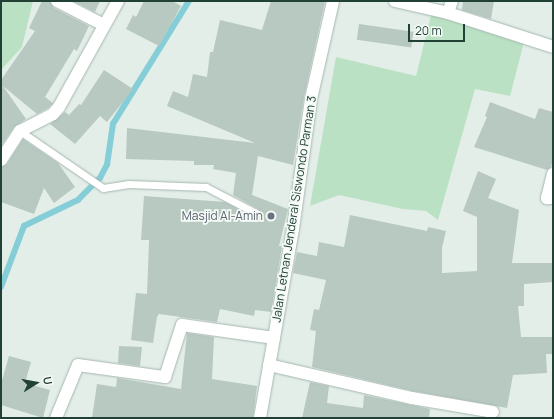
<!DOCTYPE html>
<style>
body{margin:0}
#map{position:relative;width:554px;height:419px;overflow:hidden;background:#e3eee8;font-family:Manrope,sans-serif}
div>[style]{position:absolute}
.green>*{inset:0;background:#bae1c3}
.stream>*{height:5.5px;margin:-2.75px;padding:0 2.75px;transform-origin:2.75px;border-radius:2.75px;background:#86ced7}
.building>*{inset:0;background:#b8c9c1;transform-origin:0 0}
.roads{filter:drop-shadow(0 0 1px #a5b7af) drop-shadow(0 0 1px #a5b7af)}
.service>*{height:7px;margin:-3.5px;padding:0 3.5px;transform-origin:3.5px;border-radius:3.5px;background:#fff}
.minor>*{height:12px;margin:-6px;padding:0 6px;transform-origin:6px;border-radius:6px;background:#fff}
.tertiary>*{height:12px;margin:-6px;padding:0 6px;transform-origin:6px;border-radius:6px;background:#fff}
.dots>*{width:11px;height:11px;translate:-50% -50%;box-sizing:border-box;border:2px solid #f4faf6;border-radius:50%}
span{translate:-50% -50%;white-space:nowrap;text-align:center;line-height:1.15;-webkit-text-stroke:3.5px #f4faf6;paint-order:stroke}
.street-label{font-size:12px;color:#214137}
.worship-label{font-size:12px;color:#5b616d}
.right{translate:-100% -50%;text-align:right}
.frame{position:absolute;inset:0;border:2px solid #214137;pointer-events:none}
.north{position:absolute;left:16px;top:363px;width:40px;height:40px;-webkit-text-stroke:3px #f4faf6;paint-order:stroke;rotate:79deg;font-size:11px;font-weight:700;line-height:16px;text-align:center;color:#214137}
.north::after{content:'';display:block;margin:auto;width:14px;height:18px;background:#214137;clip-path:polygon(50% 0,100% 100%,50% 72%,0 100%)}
.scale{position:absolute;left:408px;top:24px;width:57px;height:18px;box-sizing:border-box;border:2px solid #214137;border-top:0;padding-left:5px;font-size:12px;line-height:14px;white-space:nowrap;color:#214137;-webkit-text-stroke:3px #f4faf6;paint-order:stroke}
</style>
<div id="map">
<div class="green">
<i style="clip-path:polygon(1px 1px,33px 1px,22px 47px,1px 70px)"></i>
<i style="clip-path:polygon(431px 15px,524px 42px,510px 96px,475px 89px,438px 220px,426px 211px,403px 209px,339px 195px,310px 206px,336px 57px,416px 76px)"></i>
</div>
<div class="stream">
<i style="left:1px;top:287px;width:65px;rotate:-69.3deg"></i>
<i style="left:24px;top:226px;width:60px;rotate:-25.7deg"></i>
<i style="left:78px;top:200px;width:31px;rotate:-45deg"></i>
<i style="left:100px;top:178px;width:15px;rotate:-62deg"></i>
<i style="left:107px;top:165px;width:41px;rotate:-81.7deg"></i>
<i style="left:113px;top:124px;width:145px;rotate:-58.3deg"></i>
</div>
<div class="building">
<i style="clip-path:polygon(42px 1px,50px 1px,54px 8px,89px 26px,77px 51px,74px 49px,45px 97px,53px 103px,48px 108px,37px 114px,3px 86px,26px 119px,14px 127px,1px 146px,1px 80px,35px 31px,29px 28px)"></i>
<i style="clip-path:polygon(73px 1px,100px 1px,95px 12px)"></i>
<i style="clip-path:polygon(144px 1px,172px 1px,181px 6px,159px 46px,126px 29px,133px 15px,136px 17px)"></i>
<i style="clip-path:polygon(271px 1px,325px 1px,304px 97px,293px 165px,258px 156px,252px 195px,288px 209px,279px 246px,282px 246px,271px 312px,255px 310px,254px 316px,220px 309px,217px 322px,159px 314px,157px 317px,153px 343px,131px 340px,136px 293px,147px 294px,149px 240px,141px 240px,144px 196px,225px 202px,256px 218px,261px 213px,258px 209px,233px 195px,236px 173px,213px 169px,214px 165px,194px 165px,194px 161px,126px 159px,127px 128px,255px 143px,167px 106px,173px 91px,188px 97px,193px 74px,207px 77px,210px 52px,213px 52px,220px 20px,262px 30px)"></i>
<i style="clip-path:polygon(463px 1px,494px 1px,491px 19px,462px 10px)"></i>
<i style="left:359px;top:24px;width:55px;height:16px;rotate:8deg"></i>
<i style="clip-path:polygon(104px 70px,133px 89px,107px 122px,100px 116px,75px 144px,50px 124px,65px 112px,69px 115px,79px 104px,81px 105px)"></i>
<i style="clip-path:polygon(490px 102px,535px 119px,539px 108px,553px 112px,553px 160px,551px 167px,547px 170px,474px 147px,487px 117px,485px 116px)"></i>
<i style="clip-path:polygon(23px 139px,58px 163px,75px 187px,54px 203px,44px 188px,34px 214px,1px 202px,1px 167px,7px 164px)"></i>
<i style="clip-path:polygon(478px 171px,496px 179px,488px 198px,519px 210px,512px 263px,553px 263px,553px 282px,524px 284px,524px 306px,518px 306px,521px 337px,553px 337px,553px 354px,546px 354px,547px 373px,513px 375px,507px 408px,413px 391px,312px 367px,316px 331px,310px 330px,314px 309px,319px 310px,326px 280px,293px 273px,297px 252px,317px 256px,319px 242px,344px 247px,350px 215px,427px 231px,428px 227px,446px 231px,442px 248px,442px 273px,477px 271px,477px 217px,463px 211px)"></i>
<i style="clip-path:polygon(187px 333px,214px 337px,212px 379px,257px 386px,253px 418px,92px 418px,97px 384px,116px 387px,117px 378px,181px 389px)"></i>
<i style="clip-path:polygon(119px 346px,142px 347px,140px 366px,118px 363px)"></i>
<i style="clip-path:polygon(9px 356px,31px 362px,25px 383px,50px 390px,43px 418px,1px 405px,1px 384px)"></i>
<i style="clip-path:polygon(310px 382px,329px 386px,327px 403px,363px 408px,364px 395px,430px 409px,429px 418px,302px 418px)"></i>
</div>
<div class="roads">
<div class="service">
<i style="left:20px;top:131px;width:101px;rotate:34.5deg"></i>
<i style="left:103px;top:188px;width:26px;rotate:-9deg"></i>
<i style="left:129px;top:184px;width:77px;rotate:2.2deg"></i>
<i style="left:206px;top:187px;width:56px;rotate:27.5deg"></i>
</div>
<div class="minor">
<i style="left:57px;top:1px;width:53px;rotate:27.1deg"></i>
<i style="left:395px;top:1px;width:54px;rotate:12.8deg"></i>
<i style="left:448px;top:13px;width:110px;rotate:17.9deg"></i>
<i style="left:448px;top:13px;width:13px;rotate:-72deg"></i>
<i style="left:1px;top:160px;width:35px;rotate:-57deg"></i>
<i style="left:20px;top:131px;width:37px;rotate:-27deg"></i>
<i style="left:53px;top:114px;width:9px;rotate:-49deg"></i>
<i style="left:59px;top:107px;width:121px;rotate:-60.9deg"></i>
<i style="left:553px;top:174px;width:25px;rotate:104deg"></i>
<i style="left:547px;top:198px;width:6px"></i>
<i style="left:269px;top:365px;width:147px;rotate:13deg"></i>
<i style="left:412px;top:398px;width:82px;rotate:9.8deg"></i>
<i style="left:56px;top:418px;width:57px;rotate:-67.5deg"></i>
<i style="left:78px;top:365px;width:88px;rotate:7.9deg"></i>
<i style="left:165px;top:377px;width:55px;rotate:-71.9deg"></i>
<i style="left:182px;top:325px;width:93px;rotate:8deg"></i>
</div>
<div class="tertiary">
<i style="left:260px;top:418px;width:192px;rotate:-80.1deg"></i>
<i style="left:293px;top:229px;width:131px;rotate:-82.1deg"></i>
<i style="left:311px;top:99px;width:100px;rotate:-77.3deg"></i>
</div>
</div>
<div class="dots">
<i style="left:271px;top:216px;background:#6b7280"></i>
</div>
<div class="street-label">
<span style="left:294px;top:209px;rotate:-81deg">Jalan Letnan Jenderal Siswondo Parman 3</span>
</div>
<div class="worship-label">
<span class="right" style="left:263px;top:216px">Masjid Al-Amin</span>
</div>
<div class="frame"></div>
<div class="north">U</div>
<div class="scale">20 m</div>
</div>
